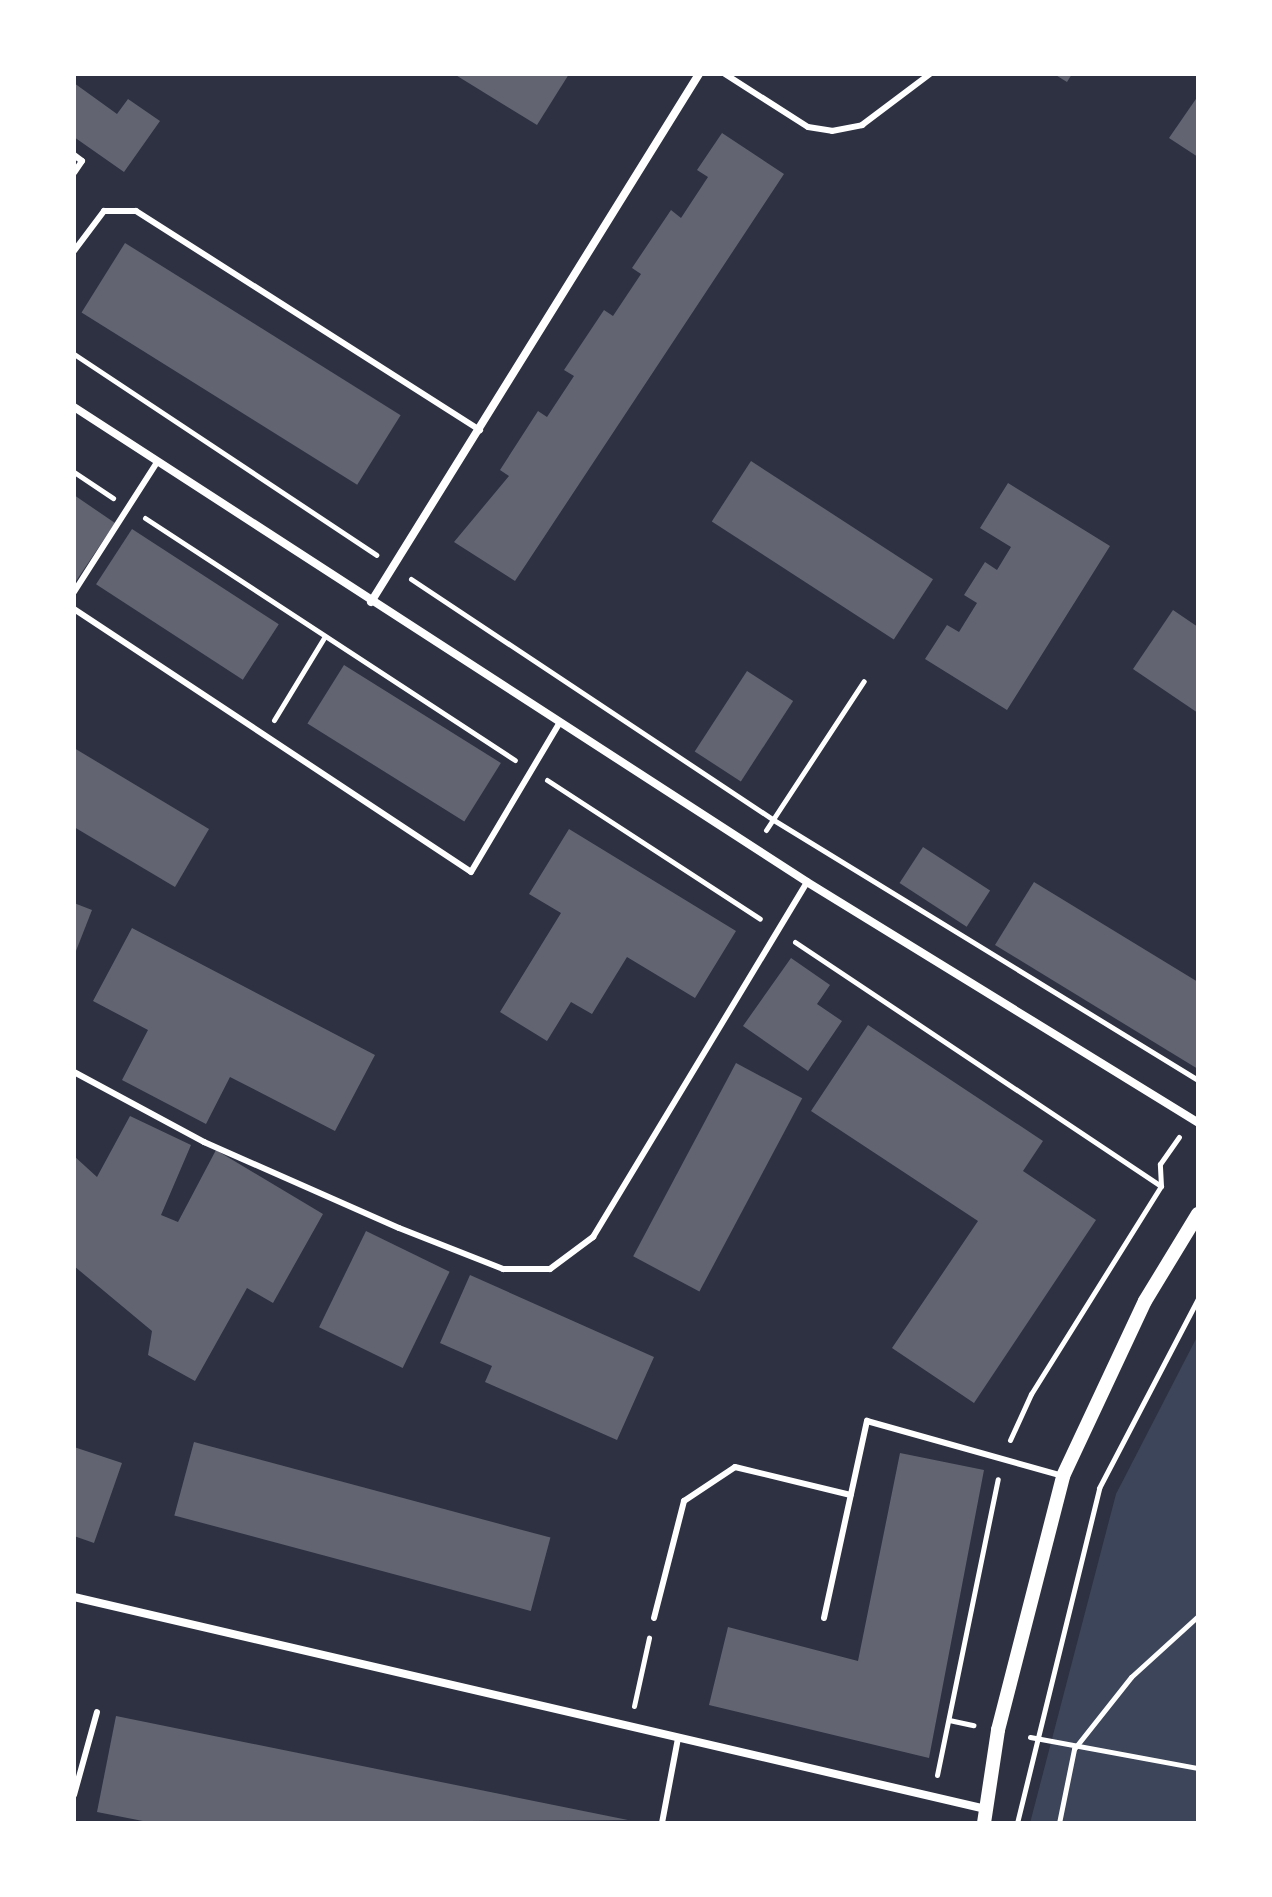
<!DOCTYPE html>
<style>
body{margin:0}
#map{position:relative;width:1272px;height:1897px;overflow:hidden;background:#2d3142;font-family:Manrope,sans-serif}
div>[style]{position:absolute}
.green>*{inset:0;background:#3c4559}
.building>*{inset:0;background:#626471;transform-origin:0 0}
.path>*{height:5px;margin:-2.5px;padding:0 2.5px;transform-origin:2.5px;border-radius:2.5px;background:#fff}
.service>*{height:6px;margin:-3px;padding:0 3px;transform-origin:3px;border-radius:3px;background:#fff}
.minor>*{height:8px;margin:-4px;padding:0 4px;transform-origin:4px;border-radius:4px;background:#fff}
.tertiary>*{height:14px;margin:-7px;padding:0 7px;transform-origin:7px;border-radius:7px;background:#fff}
span{translate:-50% -50%;white-space:nowrap;text-align:center;line-height:1.15;-webkit-text-stroke:8px #fff;paint-order:stroke}
.frame{position:absolute;inset:0;border:76px solid #fff;pointer-events:none}
</style>
<div id="map">
<div class="green">
<i style="clip-path:polygon(1198px 1335px,1198px 1823px,1030px 1823px,1116px 1494px)"></i>
</div>
<div class="building">
<i style="clip-path:polygon(454px 74px,569px 74px,537px 125px)"></i>
<i style="clip-path:polygon(1054px 74px,1072px 74px,1067px 82px)"></i>
<i style="clip-path:polygon(74px 83px,117px 114px,128px 99px,160px 121px,124px 172px,74px 137px)"></i>
<i style="clip-path:polygon(1198px 96px,1198px 157px,1169px 138px)"></i>
<i style="clip-path:polygon(722px 133px,784px 174px,515px 581px,454px 542px,509px 476px,500px 470px,538px 411px,547px 417px,574px 376px,564px 370px,604px 310px,613px 316px,641px 274px,632px 268px,671px 210px,681px 218px,708px 177px,697px 170px)"></i>
<i style="left:125px;top:243px;width:325px;height:82px;rotate:32deg"></i>
<i style="left:751px;top:461px;width:217px;height:72px;rotate:33deg"></i>
<i style="clip-path:polygon(1008px 483px,1110px 546px,1007px 710px,925px 659px,947px 625px,959px 632px,977px 603px,964px 595px,985px 562px,997px 570px,1011px 547px,980px 528px)"></i>
<i style="clip-path:polygon(74px 495px,115px 523px,74px 584px)"></i>
<i style="left:132px;top:529px;width:175px;height:66px;rotate:33deg"></i>
<i style="clip-path:polygon(1173px 610px,1198px 627px,1198px 713px,1133px 669px)"></i>
<i style="left:344px;top:665px;width:185px;height:69px;rotate:32deg"></i>
<i style="left:747px;top:671px;width:55px;height:96px;rotate:33deg"></i>
<i style="clip-path:polygon(74px 748px,209px 829px,175px 887px,74px 827px)"></i>
<i style="clip-path:polygon(569px 829px,736px 931px,695px 998px,627px 957px,592px 1014px,571px 1002px,547px 1041px,500px 1012px,561px 913px,529px 894px)"></i>
<i style="left:923px;top:847px;width:80px;height:43px;rotate:33deg"></i>
<i style="clip-path:polygon(1034px 882px,1198px 982px,1198px 1069px,995px 945px)"></i>
<i style="clip-path:polygon(74px 903px,92px 910px,74px 956px)"></i>
<i style="clip-path:polygon(132px 928px,375px 1055px,335px 1131px,230px 1077px,206px 1124px,122px 1080px,148px 1030px,93px 1001px)"></i>
<i style="clip-path:polygon(791px 958px,830px 985px,817px 1004px,842px 1021px,808px 1071px,743px 1026px)"></i>
<i style="clip-path:polygon(868px 1025px,1043px 1141px,1023px 1171px,1096px 1220px,974px 1403px,892px 1348px,978px 1221px,811px 1111px)"></i>
<i style="left:736px;top:1063px;width:75px;height:219px;rotate:28deg"></i>
<i style="clip-path:polygon(130px 1116px,191px 1145px,161px 1215px,178px 1222px,216px 1150px,323px 1214px,273px 1303px,247px 1288px,195px 1381px,148px 1355px,152px 1331px,74px 1266px,74px 1156px,97px 1177px)"></i>
<i style="left:366px;top:1231px;width:93px;height:107px;rotate:26deg"></i>
<i style="clip-path:polygon(470px 1275px,654px 1357px,617px 1440px,485px 1382px,492px 1366px,440px 1343px)"></i>
<i style="left:194px;top:1442px;width:369px;height:76px;rotate:15deg"></i>
<i style="clip-path:polygon(74px 1447px,122px 1463px,94px 1543px,74px 1536px)"></i>
<i style="clip-path:polygon(900px 1453px,984px 1470px,929px 1758px,709px 1705px,728px 1627px,858px 1661px)"></i>
<i style="clip-path:polygon(116px 1716px,628px 1820px,153px 1823px,97px 1812px)"></i>
</div>
<div class="path">
<i style="left:74px;top:354px;width:363px;rotate:33.6deg"></i>
<i style="left:74px;top:472px;width:47px;rotate:33.7deg"></i>
<i style="left:145px;top:518px;width:442px;rotate:33.2deg"></i>
<i style="left:411px;top:579px;width:433px;rotate:33.6deg"></i>
<i style="left:772px;top:819px;width:500px;rotate:31.5deg"></i>
<i style="left:274px;top:720px;width:98px;rotate:-58.7deg"></i>
<i style="left:547px;top:780px;width:254px;rotate:33.1deg"></i>
<i style="left:766px;top:830px;width:178px;rotate:-56.7deg"></i>
<i style="left:795px;top:942px;width:440px;rotate:33.7deg"></i>
<i style="left:1010px;top:1440px;width:51px;rotate:-65.5deg"></i>
<i style="left:1031px;top:1394px;width:245px;rotate:-58deg"></i>
<i style="left:1161px;top:1186px;width:22px;rotate:-93deg"></i>
<i style="left:1160px;top:1164px;width:33px;rotate:-55deg"></i>
<i style="left:634px;top:1706px;width:70px;rotate:-77.6deg"></i>
<i style="left:949px;top:1720px;width:25px;rotate:12deg"></i>
<i style="left:1030px;top:1737px;width:171px;rotate:10.5deg"></i>
<i style="left:937px;top:1775px;width:302px;rotate:-78.4deg"></i>
<i style="left:1017px;top:1823px;width:345px;rotate:-76.2deg"></i>
<i style="left:1099px;top:1488px;width:213px;rotate:-62.4deg"></i>
<i style="left:1059px;top:1823px;width:76px;rotate:-78.5deg"></i>
<i style="left:1074px;top:1749px;width:92px;rotate:-51.6deg"></i>
<i style="left:1131px;top:1677px;width:91px;rotate:-42.3deg"></i>
</div>
<div class="service">
<i style="left:725px;top:74px;width:98px;rotate:32.6deg"></i>
<i style="left:808px;top:127px;width:24px;rotate:9deg"></i>
<i style="left:832px;top:131px;width:31px;rotate:-11deg"></i>
<i style="left:862px;top:125px;width:85px;rotate:-36.9deg"></i>
<i style="left:74px;top:155px;width:10px;rotate:37deg"></i>
<i style="left:82px;top:161px;width:14px;rotate:124deg"></i>
<i style="left:74px;top:251px;width:50px;rotate:-53.1deg"></i>
<i style="left:104px;top:211px;width:32px"></i>
<i style="left:136px;top:211px;width:408px;rotate:32.5deg"></i>
<i style="left:74px;top:592px;width:154px;rotate:-57.4deg"></i>
<i style="left:74px;top:609px;width:476px;rotate:33.5deg"></i>
<i style="left:471px;top:872px;width:174px;rotate:-59.3deg"></i>
<i style="left:74px;top:1072px;width:148px;rotate:28.3deg"></i>
<i style="left:204px;top:1142px;width:213px;rotate:23.8deg"></i>
<i style="left:399px;top:1228px;width:112px;rotate:21.5deg"></i>
<i style="left:503px;top:1269px;width:47px"></i>
<i style="left:550px;top:1269px;width:54px;rotate:-36.7deg"></i>
<i style="left:593px;top:1237px;width:415px;rotate:-58.9deg"></i>
<i style="left:654px;top:1618px;width:121px;rotate:-75.6deg"></i>
<i style="left:684px;top:1501px;width:61px;rotate:-33.7deg"></i>
<i style="left:735px;top:1467px;width:119px;rotate:13.6deg"></i>
<i style="left:824px;top:1618px;width:202px;rotate:-77.7deg"></i>
<i style="left:867px;top:1421px;width:204px;rotate:15.7deg"></i>
<i style="left:74px;top:1795px;width:86px;rotate:-74.5deg"></i>
<i style="left:662px;top:1823px;width:86px;rotate:-79.3deg"></i>
</div>
<div class="minor">
<i style="left:74px;top:407px;width:873px;rotate:32.94deg"></i>
<i style="left:807px;top:882px;width:459px;rotate:31.6deg"></i>
<i style="left:371px;top:602px;width:622px;rotate:-58.15deg"></i>
<i style="left:74px;top:1597px;width:936px;rotate:13.09deg"></i>
</div>
<div class="tertiary">
<i style="left:984px;top:1823px;width:94px;rotate:-81.4deg"></i>
<i style="left:998px;top:1730px;width:262px;rotate:-75.6deg"></i>
<i style="left:1063px;top:1476px;width:193px;rotate:-64.9deg"></i>
<i style="left:1145px;top:1301px;width:102px;rotate:-58.7deg"></i>
</div>
<div class="frame"></div>
</div>
